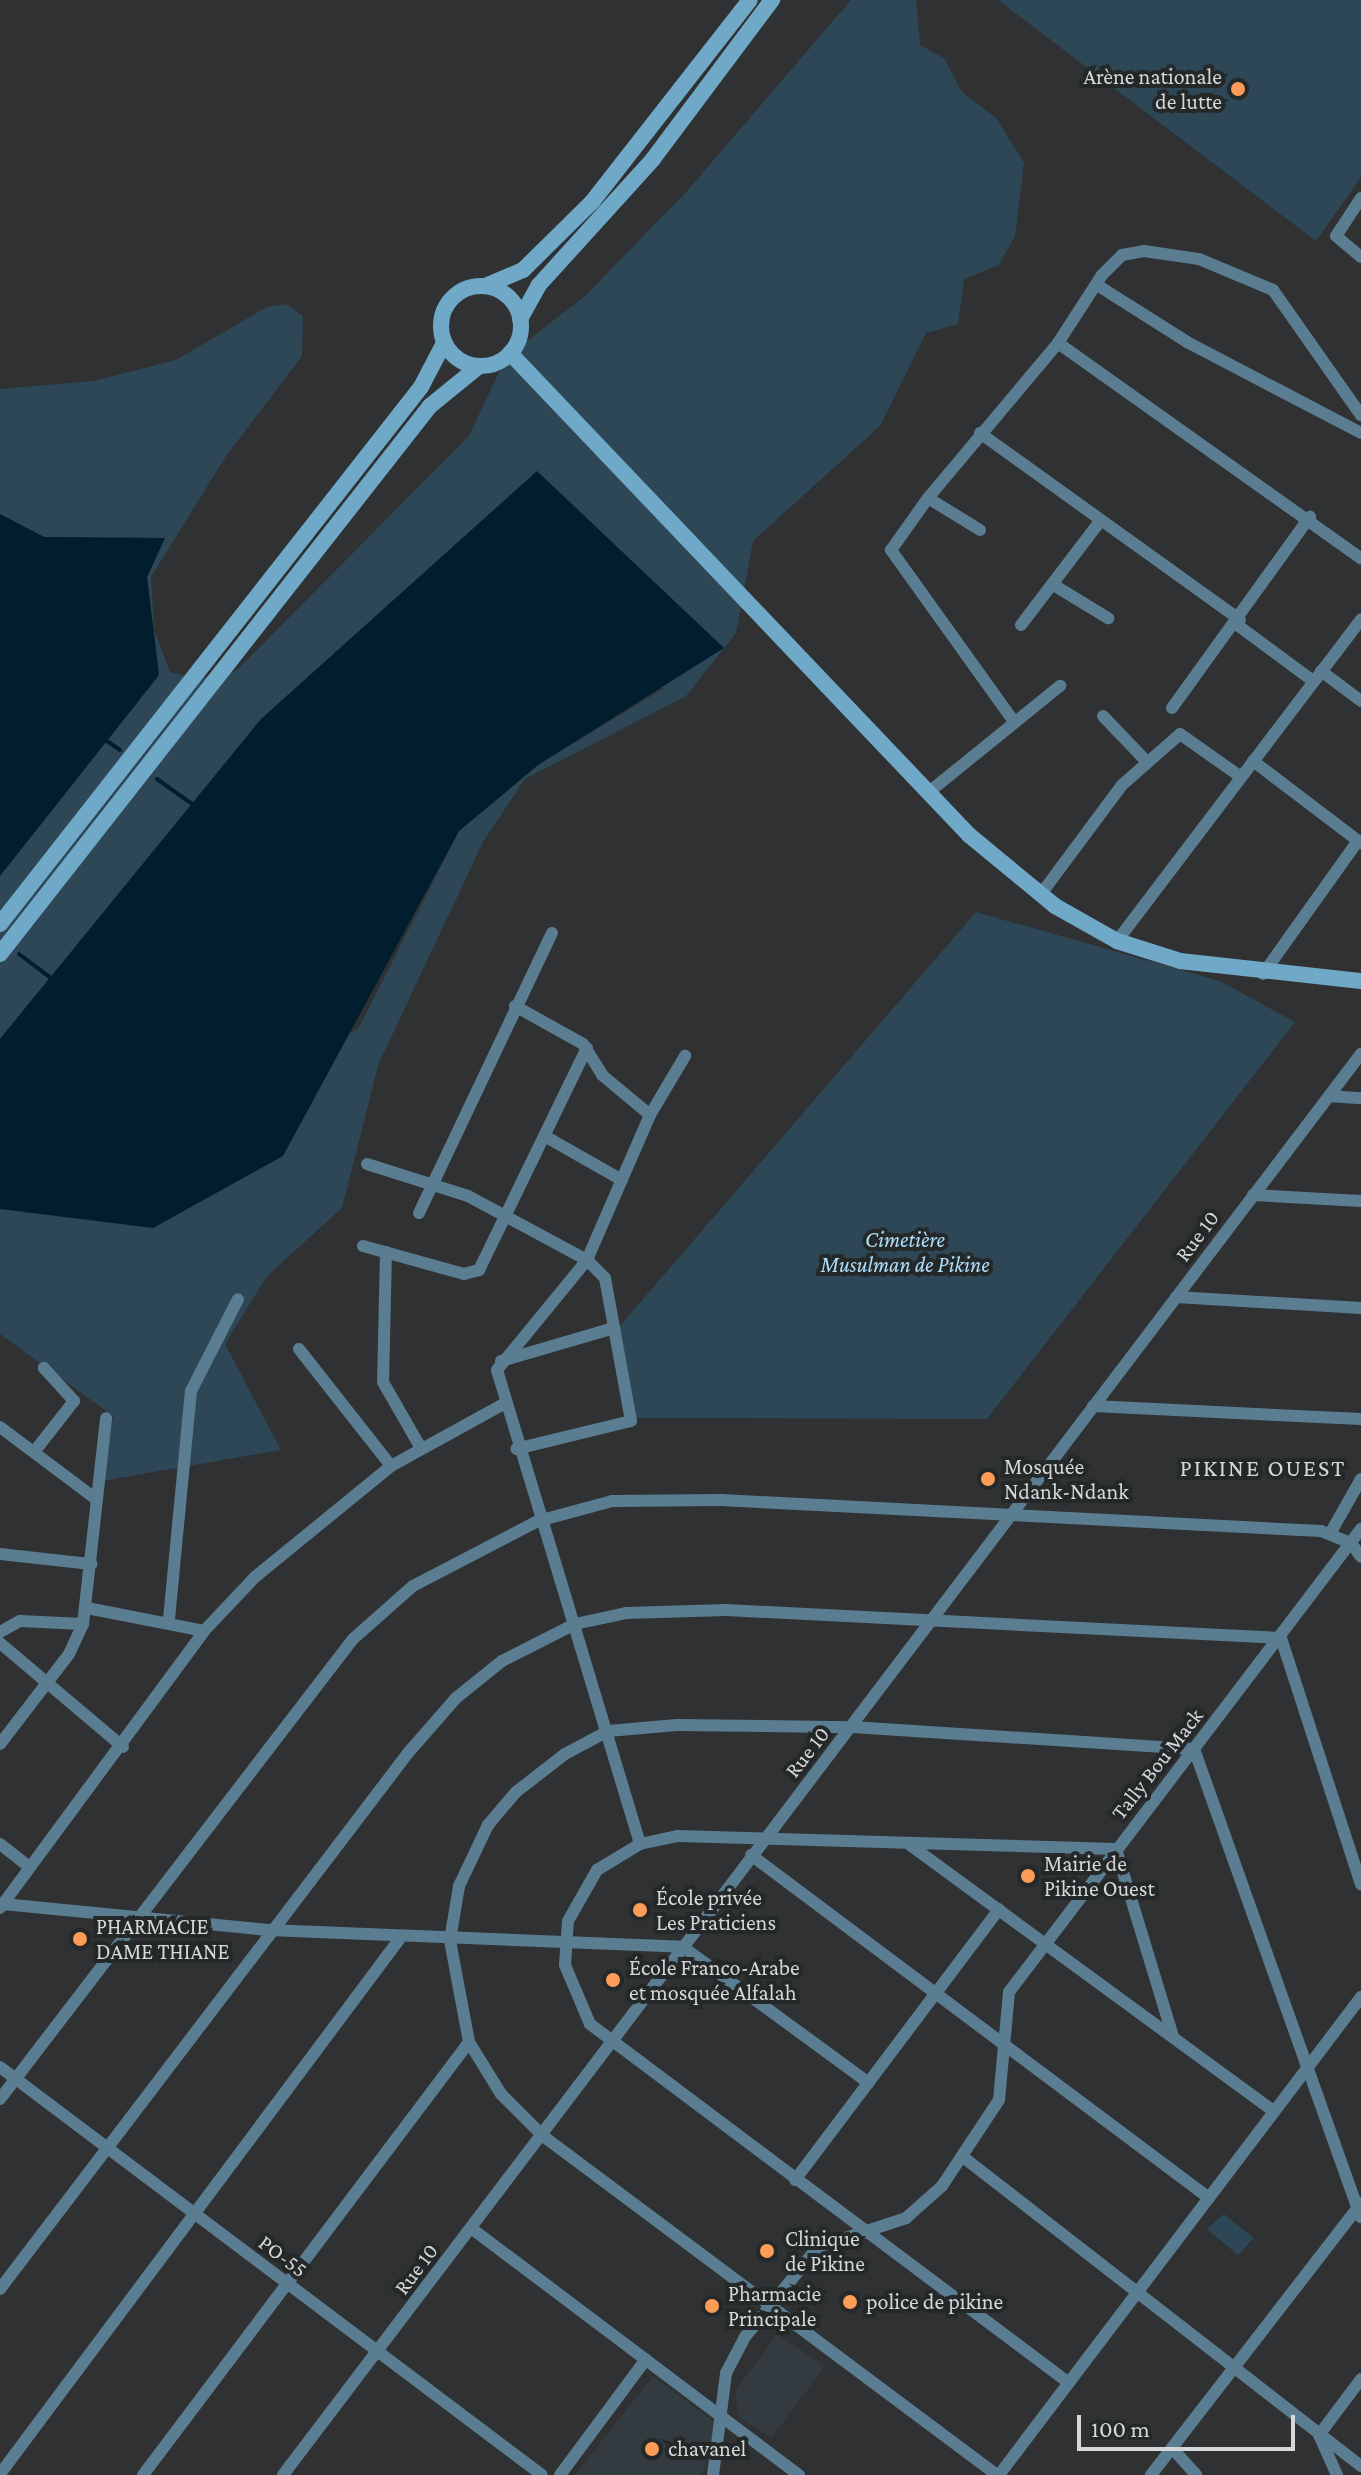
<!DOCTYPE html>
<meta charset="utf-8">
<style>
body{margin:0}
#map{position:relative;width:1361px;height:2475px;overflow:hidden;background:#2f3133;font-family:"Crimson Pro",serif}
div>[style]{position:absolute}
.built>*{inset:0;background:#333b40}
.green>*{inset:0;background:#2e4756}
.water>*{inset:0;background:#001e2e}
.stream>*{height:4px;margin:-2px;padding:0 2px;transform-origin:2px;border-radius:2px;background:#001e2e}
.street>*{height:12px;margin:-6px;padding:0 6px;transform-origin:6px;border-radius:6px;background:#5b7d91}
.secondary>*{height:16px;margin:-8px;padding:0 8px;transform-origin:8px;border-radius:8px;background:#70a8c8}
.secondary>.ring{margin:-8px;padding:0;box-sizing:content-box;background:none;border:16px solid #70a8c8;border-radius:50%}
.dots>*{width:22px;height:22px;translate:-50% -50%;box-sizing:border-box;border:4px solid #252829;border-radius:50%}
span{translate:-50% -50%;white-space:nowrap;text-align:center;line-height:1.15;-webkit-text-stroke:8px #252829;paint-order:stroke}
.poi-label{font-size:22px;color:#d6d7d8}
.right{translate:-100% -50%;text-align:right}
.left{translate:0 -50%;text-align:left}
.street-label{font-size:22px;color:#d6d7d8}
.park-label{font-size:22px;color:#addefb;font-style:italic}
.neighbourhood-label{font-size:24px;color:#d6d7d8;letter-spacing:2px}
.scale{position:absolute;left:1077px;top:2415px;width:218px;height:36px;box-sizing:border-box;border:4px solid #d6d7d8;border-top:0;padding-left:10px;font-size:24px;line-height:28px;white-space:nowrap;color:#d6d7d8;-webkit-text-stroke:6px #252829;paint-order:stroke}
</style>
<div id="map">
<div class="built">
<i style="clip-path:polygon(777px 2334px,825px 2366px,771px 2438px,738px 2417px,736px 2390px)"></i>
<i style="clip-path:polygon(653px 2376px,716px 2423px,702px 2475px,575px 2475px)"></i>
</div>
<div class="green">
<i style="clip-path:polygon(851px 0,916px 0,920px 45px,944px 58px,962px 92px,996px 118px,1024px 163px,1015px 236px,999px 265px,964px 279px,958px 324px,926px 333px,880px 426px,753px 541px,736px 633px,686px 696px,525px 779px,483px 842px,378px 1065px,342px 1208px,267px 1276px,225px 1344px,281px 1450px,102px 1481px,113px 1416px,0 1334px,0 1209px,358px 1029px,459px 831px,538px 765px,664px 688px,261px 719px,0 1039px,0 876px,159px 675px,147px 577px,165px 538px,44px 537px,0 514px,0 389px,93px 381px,176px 360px,267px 307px,286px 304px,303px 316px,302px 356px,226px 456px,151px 577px,154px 630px,170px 672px,197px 679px,236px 671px,469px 436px,506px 357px,584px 297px,688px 190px)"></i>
<i style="clip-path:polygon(998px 0,1361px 0,1361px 177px,1316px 241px)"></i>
<i style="clip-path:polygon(976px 912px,1220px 981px,1295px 1022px,987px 1419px,631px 1418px,619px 1327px)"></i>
<i style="clip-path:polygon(1224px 2214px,1254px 2238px,1238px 2255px,1207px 2229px)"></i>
</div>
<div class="water">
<i style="clip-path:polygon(537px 471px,724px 648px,538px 765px,459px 831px,283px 1156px,153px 1228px,0 1209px,0 1039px,261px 719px)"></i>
<i style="clip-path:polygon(0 514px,44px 537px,165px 538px,147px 577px,159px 675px,0 876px)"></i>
</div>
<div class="stream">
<i style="left:107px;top:741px;width:16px;rotate:35deg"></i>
<i style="left:157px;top:779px;width:43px;rotate:35.5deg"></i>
<i style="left:19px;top:954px;width:39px;rotate:37deg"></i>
</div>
<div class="street">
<i style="left:1361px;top:198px;width:45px;rotate:123.3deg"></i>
<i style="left:1336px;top:236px;width:33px;rotate:40deg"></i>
<i style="left:1097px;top:285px;width:107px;rotate:32.3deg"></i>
<i style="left:1187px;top:342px;width:196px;rotate:27.6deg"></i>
<i style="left:1058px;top:343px;width:372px;rotate:35.4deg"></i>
<i style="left:980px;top:433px;width:320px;rotate:35.7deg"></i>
<i style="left:928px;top:498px;width:202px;rotate:-50deg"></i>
<i style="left:1058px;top:343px;width:81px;rotate:-57.1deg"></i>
<i style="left:1102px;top:275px;width:28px;rotate:-45deg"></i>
<i style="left:1122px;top:255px;width:22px;rotate:-10deg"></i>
<i style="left:1144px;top:251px;width:56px;rotate:8.3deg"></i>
<i style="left:1199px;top:259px;width:80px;rotate:22.7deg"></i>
<i style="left:1273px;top:290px;width:153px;rotate:54.9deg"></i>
<i style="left:980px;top:530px;width:61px;rotate:-148.4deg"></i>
<i style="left:928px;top:498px;width:64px;rotate:125.4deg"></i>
<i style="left:891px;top:550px;width:211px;rotate:54.4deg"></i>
<i style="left:1052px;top:584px;width:66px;rotate:31.3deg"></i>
<i style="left:1236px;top:624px;width:96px;rotate:36.5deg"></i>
<i style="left:1021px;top:625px;width:132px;rotate:-52.7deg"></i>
<i style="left:1321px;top:671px;width:50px;rotate:36.9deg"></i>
<i style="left:1172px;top:708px;width:236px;rotate:-54.2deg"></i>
<i style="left:1103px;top:716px;width:64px;rotate:46.3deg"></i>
<i style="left:1253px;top:761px;width:136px;rotate:37.2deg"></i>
<i style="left:929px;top:792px;width:169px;rotate:-39deg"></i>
<i style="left:1041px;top:894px;width:136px;rotate:-53.4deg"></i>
<i style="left:1122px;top:785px;width:77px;rotate:-41.3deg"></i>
<i style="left:1180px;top:734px;width:75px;rotate:35.2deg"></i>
<i style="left:1117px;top:941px;width:404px;rotate:-52.8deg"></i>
<i style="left:1263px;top:974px;width:163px;rotate:-54.5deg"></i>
<i style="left:515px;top:1006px;width:78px;rotate:29.2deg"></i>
<i style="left:583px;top:1044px;width:36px;rotate:58deg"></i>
<i style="left:602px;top:1075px;width:62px;rotate:39.8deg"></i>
<i style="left:650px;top:1115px;width:158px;rotate:113.5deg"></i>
<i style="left:587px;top:1260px;width:142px;rotate:129.3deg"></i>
<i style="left:497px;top:1370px;width:495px;rotate:73.2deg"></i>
<i style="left:1329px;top:1096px;width:32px;rotate:4deg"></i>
<i style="left:650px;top:1115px;width:69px;rotate:-59.3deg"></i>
<i style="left:548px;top:1138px;width:85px;rotate:29.6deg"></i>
<i style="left:367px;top:1164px;width:106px;rotate:17.6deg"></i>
<i style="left:468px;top:1196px;width:135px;rotate:28.3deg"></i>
<i style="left:587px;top:1260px;width:25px;rotate:45deg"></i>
<i style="left:605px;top:1278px;width:145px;rotate:79.7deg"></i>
<i style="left:631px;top:1421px;width:118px;rotate:166.3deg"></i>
<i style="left:1253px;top:1195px;width:108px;rotate:3.2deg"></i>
<i style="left:419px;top:1213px;width:310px;rotate:-64.6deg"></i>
<i style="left:363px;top:1246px;width:105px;rotate:15.5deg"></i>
<i style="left:464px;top:1274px;width:16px;rotate:-15deg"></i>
<i style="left:479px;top:1270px;width:247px;rotate:-64.1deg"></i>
<i style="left:386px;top:1252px;width:130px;rotate:91.3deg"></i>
<i style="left:383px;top:1382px;width:76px;rotate:60.1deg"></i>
<i style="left:1176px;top:1297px;width:185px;rotate:3.4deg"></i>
<i style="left:299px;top:1349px;width:149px;rotate:51.8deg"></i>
<i style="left:501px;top:1361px;width:118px;rotate:-16.3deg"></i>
<i style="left:1093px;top:1406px;width:268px;rotate:2.8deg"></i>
<i style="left:0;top:1427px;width:120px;rotate:36.9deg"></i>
<i style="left:34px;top:1452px;width:65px;rotate:-51.9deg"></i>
<i style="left:74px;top:1401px;width:45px;rotate:-132.3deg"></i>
<i style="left:1331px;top:1532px;width:61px;rotate:-60.5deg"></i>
<i style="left:0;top:1554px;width:92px;rotate:6.3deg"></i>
<i style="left:87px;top:1608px;width:119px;rotate:11.1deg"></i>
<i style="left:169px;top:1619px;width:229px;rotate:-84.5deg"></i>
<i style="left:191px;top:1391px;width:103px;rotate:-62.9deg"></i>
<i style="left:0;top:1632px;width:23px;rotate:-29deg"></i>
<i style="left:20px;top:1621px;width:63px;rotate:2.7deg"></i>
<i style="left:0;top:1643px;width:161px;rotate:40.2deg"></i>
<i style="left:0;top:1744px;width:113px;rotate:-52.5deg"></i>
<i style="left:69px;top:1654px;width:33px;rotate:-65deg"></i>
<i style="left:83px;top:1624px;width:207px;rotate:-83.6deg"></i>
<i style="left:0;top:1844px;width:36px;rotate:38deg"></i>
<i style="left:910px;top:1845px;width:451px;rotate:36.2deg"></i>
<i style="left:751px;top:1855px;width:572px;rotate:36.83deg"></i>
<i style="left:3px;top:1904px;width:266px;rotate:5.6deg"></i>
<i style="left:268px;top:1930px;width:415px;rotate:2.3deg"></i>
<i style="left:683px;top:1947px;width:230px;rotate:36.2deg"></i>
<i style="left:0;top:1908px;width:344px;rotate:-53.6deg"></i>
<i style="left:204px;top:1631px;width:74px;rotate:-46.6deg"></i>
<i style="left:255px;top:1577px;width:176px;rotate:-39.2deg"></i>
<i style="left:391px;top:1466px;width:127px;rotate:-28.8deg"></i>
<i style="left:0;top:2067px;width:678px;rotate:36.97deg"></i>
<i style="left:0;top:2099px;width:580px;rotate:-52.5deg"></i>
<i style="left:353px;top:1639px;width:80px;rotate:-41.5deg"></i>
<i style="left:413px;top:1586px;width:141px;rotate:-27.5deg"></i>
<i style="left:538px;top:1521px;width:77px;rotate:-15.1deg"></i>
<i style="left:612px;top:1501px;width:109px;rotate:-0.5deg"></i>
<i style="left:721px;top:1500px;width:601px;rotate:2.96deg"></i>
<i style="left:1321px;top:1531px;width:32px;rotate:22deg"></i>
<i style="left:1351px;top:1543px;width:17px;rotate:54deg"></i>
<i style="left:963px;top:2157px;width:504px;rotate:37.83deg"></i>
<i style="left:795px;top:2180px;width:339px;rotate:-53deg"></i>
<i style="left:471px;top:2228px;width:411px;rotate:37deg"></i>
<i style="left:0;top:2289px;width:674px;rotate:-52.72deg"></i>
<i style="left:408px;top:1753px;width:73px;rotate:-48.9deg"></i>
<i style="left:456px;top:1698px;width:59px;rotate:-38.8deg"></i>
<i style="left:502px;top:1661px;width:82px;rotate:-26.9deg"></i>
<i style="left:575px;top:1624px;width:52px;rotate:-12.2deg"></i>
<i style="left:626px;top:1613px;width:100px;rotate:-1.7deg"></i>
<i style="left:726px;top:1610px;width:556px;rotate:2.89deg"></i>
<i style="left:1281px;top:1638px;width:259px;rotate:72deg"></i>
<i style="left:1069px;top:2383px;width:599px;rotate:-143.15deg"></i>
<i style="left:590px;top:2024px;width:64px;rotate:-113deg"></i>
<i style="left:565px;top:1965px;width:44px;rotate:-86.1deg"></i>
<i style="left:568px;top:1921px;width:59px;rotate:-60.4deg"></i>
<i style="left:597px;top:1870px;width:50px;rotate:-31.2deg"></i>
<i style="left:640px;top:1844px;width:39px;rotate:-12deg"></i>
<i style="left:678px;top:1836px;width:438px;rotate:1.7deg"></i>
<i style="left:1116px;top:1849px;width:196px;rotate:73.1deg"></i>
<i style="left:1172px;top:2448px;width:36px;rotate:48deg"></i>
<i style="left:0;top:2474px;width:670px;rotate:-53.25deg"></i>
<i style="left:143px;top:2475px;width:542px;rotate:-53.02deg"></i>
<i style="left:283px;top:2475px;width:1784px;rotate:-52.82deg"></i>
<i style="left:560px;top:2475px;width:144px;rotate:-53.4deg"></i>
<i style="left:713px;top:2475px;width:103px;rotate:-82.7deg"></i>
<i style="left:726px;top:2373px;width:41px;rotate:-62.2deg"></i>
<i style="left:745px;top:2337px;width:116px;rotate:-51deg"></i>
<i style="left:818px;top:2247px;width:93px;rotate:-18.2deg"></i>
<i style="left:906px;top:2218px;width:48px;rotate:-41.6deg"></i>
<i style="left:942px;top:2186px;width:103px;rotate:-56.5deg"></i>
<i style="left:999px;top:2100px;width:108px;rotate:-84.7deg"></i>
<i style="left:1009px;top:1992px;width:582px;rotate:-52.76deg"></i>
<i style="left:997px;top:2475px;width:567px;rotate:-143.25deg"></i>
<i style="left:543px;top:2136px;width:59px;rotate:-135deg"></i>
<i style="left:501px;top:2094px;width:61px;rotate:-121.6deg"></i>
<i style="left:469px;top:2042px;width:104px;rotate:-100.6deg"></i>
<i style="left:450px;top:1940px;width:55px;rotate:-80.5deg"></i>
<i style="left:459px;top:1886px;width:68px;rotate:-64.6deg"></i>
<i style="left:488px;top:1825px;width:43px;rotate:-49.7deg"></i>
<i style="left:516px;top:1792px;width:62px;rotate:-37.8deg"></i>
<i style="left:565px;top:1754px;width:49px;rotate:-28.1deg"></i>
<i style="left:608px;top:1731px;width:69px;rotate:-5deg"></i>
<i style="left:677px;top:1725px;width:175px;rotate:0.7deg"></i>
<i style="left:852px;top:1727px;width:343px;rotate:3.7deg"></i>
<i style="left:1194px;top:1749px;width:497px;rotate:70.4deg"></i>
<i style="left:999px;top:2475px;width:600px;rotate:-52.86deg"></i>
<i style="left:1151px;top:2475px;width:344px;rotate:-52.3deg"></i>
<i style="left:1337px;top:2475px;width:44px;rotate:-114.2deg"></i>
<i style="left:1319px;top:2435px;width:70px;rotate:-53.1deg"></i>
</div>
<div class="secondary">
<i style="left:485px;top:286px;width:41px;rotate:-22.8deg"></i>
<i style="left:523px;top:270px;width:97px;rotate:-44.6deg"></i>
<i style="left:592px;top:202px;width:256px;rotate:-52deg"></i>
<i class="ring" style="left:441px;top:286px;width:64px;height:64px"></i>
<i style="left:520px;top:319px;width:38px;rotate:-61deg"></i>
<i style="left:538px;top:286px;width:171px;rotate:-47.8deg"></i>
<i style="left:653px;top:159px;width:199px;rotate:-53.2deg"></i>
<i style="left:510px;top:353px;width:666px;rotate:46.4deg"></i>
<i style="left:969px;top:835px;width:112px;rotate:39.5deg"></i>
<i style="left:1055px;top:906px;width:71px;rotate:29.4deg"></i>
<i style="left:1117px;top:941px;width:66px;rotate:17.6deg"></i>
<i style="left:1180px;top:961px;width:182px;rotate:6.3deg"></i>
<i style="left:0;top:924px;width:682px;rotate:-51.9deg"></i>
<i style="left:421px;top:387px;width:50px;rotate:-62.4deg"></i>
<i style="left:0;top:954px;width:697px;rotate:-51.88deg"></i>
<i style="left:430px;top:406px;width:63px;rotate:-39.2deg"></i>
</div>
<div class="dots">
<i style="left:1238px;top:89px;background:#fd9c56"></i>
<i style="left:988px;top:1479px;background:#fd9c56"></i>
<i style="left:1028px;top:1876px;background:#fd9c56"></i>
<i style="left:640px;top:1910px;background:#fd9c56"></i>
<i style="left:80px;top:1939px;background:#fd9c56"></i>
<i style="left:613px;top:1980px;background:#fd9c56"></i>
<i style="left:767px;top:2251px;background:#fd9c56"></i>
<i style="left:850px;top:2302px;background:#fd9c56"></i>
<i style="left:712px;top:2306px;background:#fd9c56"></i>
<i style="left:652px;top:2449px;background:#fd9c56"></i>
</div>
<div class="poi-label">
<span class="right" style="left:1222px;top:89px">Arène nationale<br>de lutte</span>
<span class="left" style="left:1004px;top:1479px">Mosquée<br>Ndank-Ndank</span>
<span class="left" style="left:1044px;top:1876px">Mairie de<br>Pikine Ouest</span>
<span class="left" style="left:656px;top:1910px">École privée<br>Les Praticiens</span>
<span class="left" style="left:96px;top:1939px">PHARMACIE<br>DAME THIANE</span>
<span class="left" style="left:629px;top:1980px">École Franco-Arabe<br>et mosquée Alfalah</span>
<span class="left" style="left:785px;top:2251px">Clinique<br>de Pikine</span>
<span class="left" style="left:728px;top:2306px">Pharmacie<br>Principale</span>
<span class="left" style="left:866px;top:2302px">police de pikine</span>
<span class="left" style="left:668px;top:2449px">chavanel</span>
</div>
<div class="street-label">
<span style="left:1197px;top:1236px;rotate:-53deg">Rue 10</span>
<span style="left:807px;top:1752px;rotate:-52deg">Rue 10</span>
<span style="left:1157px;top:1764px;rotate:-52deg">Tally Bou Mack</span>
<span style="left:283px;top:2256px;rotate:37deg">PO-55</span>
<span style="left:416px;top:2269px;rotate:-53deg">Rue 10</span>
</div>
<div class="park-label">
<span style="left:905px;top:1252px">Cimetière<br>Musulman de Pikine</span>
</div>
<div class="neighbourhood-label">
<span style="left:1263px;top:1468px">PIKINE OUEST</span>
</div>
<div class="scale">100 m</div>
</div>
